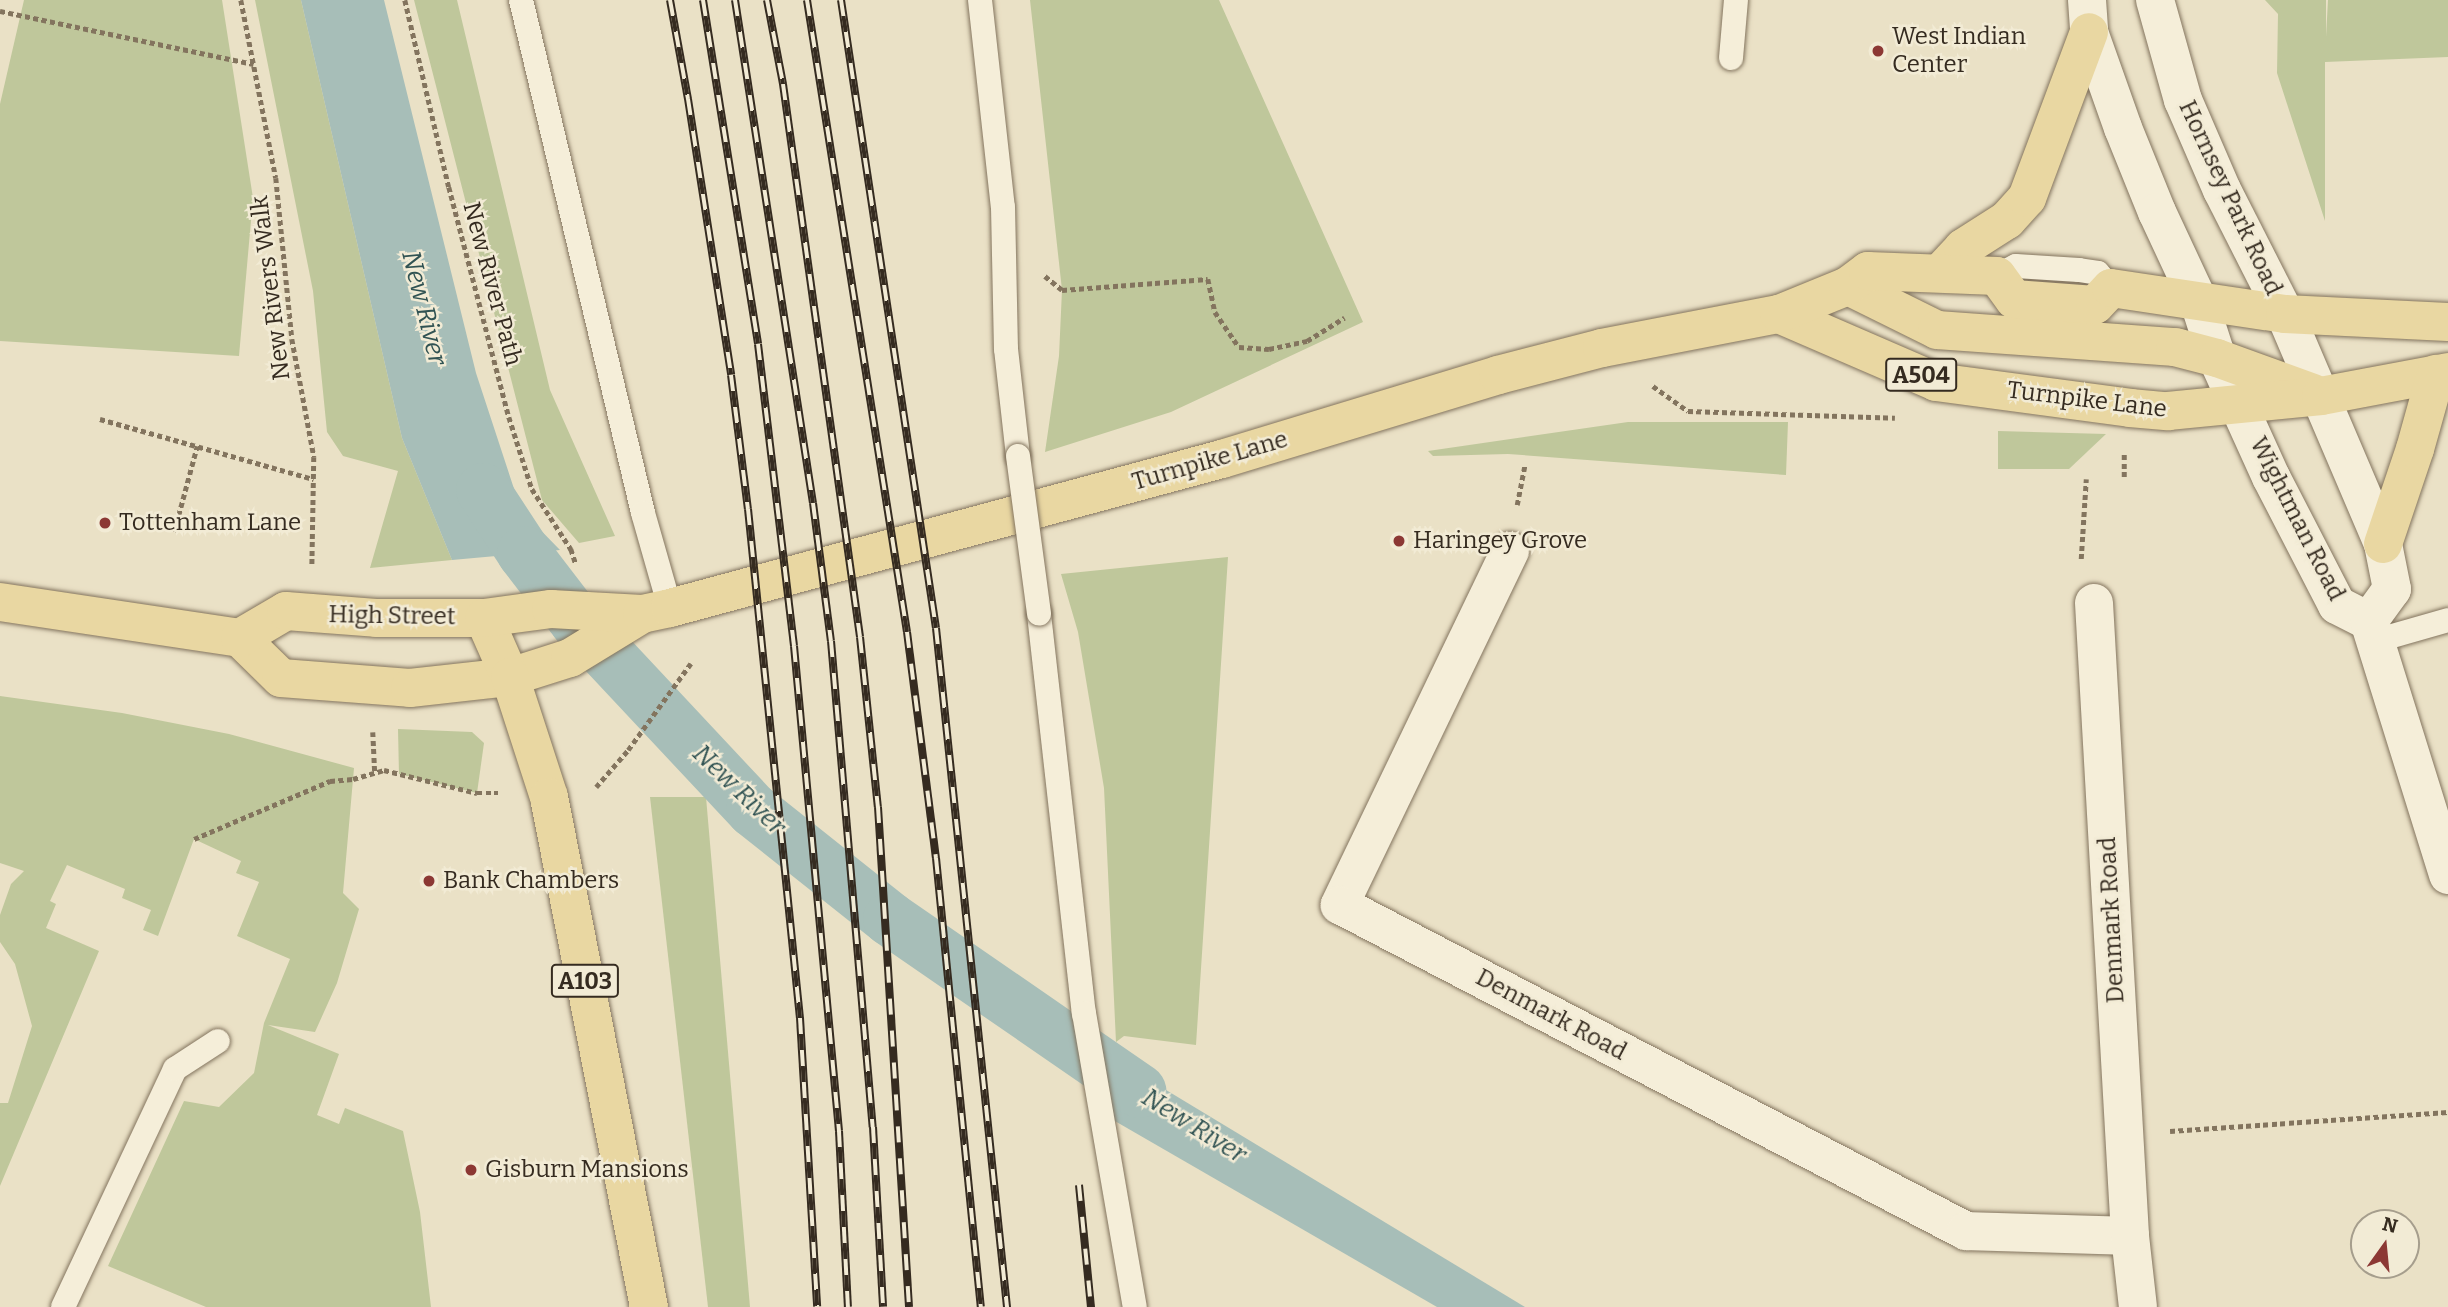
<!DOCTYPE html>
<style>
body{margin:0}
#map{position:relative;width:2448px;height:1307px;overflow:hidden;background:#eae1c6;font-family:Bitter,serif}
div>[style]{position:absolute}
.green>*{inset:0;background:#bfc79b}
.water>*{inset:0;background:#a7beb8}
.canal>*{height:54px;margin:-27px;padding:0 27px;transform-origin:27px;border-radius:27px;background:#a7beb8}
.path>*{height:4.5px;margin-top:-2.25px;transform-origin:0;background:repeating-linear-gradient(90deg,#83745e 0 5px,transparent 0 8.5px)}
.roads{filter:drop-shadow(0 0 2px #83745e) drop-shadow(0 0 2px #83745e)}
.service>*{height:24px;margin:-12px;padding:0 12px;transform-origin:12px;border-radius:12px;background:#f5eed9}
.minor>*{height:38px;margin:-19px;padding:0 19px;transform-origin:19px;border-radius:19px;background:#f5eed9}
.secondary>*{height:38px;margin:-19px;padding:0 19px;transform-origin:19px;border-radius:19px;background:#f5eed9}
.primary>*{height:38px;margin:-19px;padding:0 19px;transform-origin:19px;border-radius:19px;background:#e9d7a2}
.rail>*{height:8px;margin-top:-4px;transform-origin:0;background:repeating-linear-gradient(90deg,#f2ebd5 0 16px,#352b20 0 32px);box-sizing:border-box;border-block:2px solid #352b20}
.bridges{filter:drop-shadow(0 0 2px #83745e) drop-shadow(0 0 2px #83745e)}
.service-bridge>*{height:24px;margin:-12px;padding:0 12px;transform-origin:12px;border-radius:12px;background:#f5eed9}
.dots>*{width:19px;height:19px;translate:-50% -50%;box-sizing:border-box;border:4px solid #f2ebd5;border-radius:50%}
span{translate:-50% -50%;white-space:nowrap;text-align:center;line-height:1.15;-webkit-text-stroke:5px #f2ebd5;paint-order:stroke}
.shield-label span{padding:2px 5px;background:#f2ebd5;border:2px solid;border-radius:5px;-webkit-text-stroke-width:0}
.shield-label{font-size:23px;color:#352b20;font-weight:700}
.poi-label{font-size:24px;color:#352b20}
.left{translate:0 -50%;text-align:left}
.street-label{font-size:24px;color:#352b20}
.water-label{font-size:26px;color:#315353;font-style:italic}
.north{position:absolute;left:2350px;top:1209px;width:70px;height:70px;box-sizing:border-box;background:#f2ebd5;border:2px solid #a69e8d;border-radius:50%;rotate:15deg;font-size:19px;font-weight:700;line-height:28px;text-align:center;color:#352b20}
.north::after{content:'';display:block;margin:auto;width:24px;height:32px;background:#8c3834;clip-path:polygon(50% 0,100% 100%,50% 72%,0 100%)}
</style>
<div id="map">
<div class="green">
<i style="clip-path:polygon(24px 0,222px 0,253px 198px,239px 356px,0 341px,0 104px)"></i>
<i style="clip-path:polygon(255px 0,301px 0,402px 438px,452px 560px,370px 568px,398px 471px,343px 456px,327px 432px,313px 291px)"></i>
<i style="clip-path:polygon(414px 0,457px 0,550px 390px,615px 536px,579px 543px,542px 500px)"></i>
<i style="clip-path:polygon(1030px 0,1219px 0,1363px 322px,1171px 412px,1045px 452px,1059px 356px,1062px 290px)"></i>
<i style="clip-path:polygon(2265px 0,2326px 0,2326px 37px,2328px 0,2448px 0,2448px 57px,2325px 62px,2325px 221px,2277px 73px,2278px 14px)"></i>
<i style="clip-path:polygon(1628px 422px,1788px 422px,1786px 475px,1508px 454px,1433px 456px,1428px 451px)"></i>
<i style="clip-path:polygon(1998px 431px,2106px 434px,2069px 469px,1998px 469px)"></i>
<i style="clip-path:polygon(1228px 557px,1196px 1045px,1124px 1036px,1116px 1042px,1104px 788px,1078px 632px,1061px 574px)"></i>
<i style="clip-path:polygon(0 696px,122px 713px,229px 734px,354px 768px,343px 893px,359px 909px,337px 983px,315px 1032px,268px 1025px,339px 1054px,317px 1115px,339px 1124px,345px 1108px,403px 1131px,420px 1212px,431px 1307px,206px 1307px,108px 1266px,184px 1101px,219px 1107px,254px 1073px,264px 1023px,290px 959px,237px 936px,259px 882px,236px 873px,241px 861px,194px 839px,158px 936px,143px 930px,151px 910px,122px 898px,125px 889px,67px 865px,50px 901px,56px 904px,46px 928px,99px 951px,0 1186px,0 1103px,8px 1103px,32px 1026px,15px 964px,0 942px,0 915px,11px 884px,24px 871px,0 863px)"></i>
<i style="clip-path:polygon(398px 729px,472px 732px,484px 743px,477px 793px,399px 774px)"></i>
<i style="clip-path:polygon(650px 797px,706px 797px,750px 1307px,708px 1307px)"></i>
</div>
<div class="water">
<i style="clip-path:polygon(301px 0,384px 0,476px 373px,521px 510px,560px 550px,452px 560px,402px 438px)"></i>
<i style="clip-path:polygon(1090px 1044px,1525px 1307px,1437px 1307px,1101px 1113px)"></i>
</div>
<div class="canal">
<i style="left:483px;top:490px;width:75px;rotate:56.9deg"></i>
<i style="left:524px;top:553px;width:87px;rotate:52.5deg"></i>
<i style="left:577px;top:622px;width:258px;rotate:46.9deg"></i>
<i style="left:753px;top:810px;width:175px;rotate:38.5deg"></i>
<i style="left:890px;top:919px;width:303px;rotate:34.6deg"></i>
</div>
<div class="path">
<i style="left:241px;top:0;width:181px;rotate:78.9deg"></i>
<i style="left:276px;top:178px;width:162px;rotate:84.3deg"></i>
<i style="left:292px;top:339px;width:120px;rotate:79.4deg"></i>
<i style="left:314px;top:457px;width:110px;rotate:91deg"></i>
<i style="left:405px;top:0;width:192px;rotate:76.8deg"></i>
<i style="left:449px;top:187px;width:238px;rotate:75.4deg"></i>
<i style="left:509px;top:417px;width:76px;rotate:72.3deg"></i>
<i style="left:532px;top:489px;width:72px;rotate:57deg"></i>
<i style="left:571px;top:549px;width:16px;rotate:72deg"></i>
<i style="left:0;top:11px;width:259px;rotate:11.8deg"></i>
<i style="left:1045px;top:276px;width:22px;rotate:39deg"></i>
<i style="left:1062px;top:290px;width:146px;rotate:-4.3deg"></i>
<i style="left:1208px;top:279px;width:34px;rotate:78deg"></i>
<i style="left:1215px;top:312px;width:42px;rotate:55.6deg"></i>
<i style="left:1239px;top:347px;width:30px;rotate:4deg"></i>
<i style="left:1269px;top:349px;width:39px;rotate:-12deg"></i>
<i style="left:1307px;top:341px;width:44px;rotate:-31.9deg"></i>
<i style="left:1653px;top:386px;width:43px;rotate:35.5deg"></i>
<i style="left:1688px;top:411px;width:207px;rotate:1.9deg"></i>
<i style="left:100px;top:419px;width:222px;rotate:15.7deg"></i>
<i style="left:2124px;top:477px;width:23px;rotate:-90deg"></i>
<i style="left:1517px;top:505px;width:42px;rotate:-79deg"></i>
<i style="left:174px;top:532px;width:89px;rotate:-75deg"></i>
<i style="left:2081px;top:559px;width:80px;rotate:-86.4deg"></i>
<i style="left:373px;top:732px;width:42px;rotate:87.3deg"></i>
<i style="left:596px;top:787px;width:49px;rotate:-49.1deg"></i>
<i style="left:628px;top:750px;width:107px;rotate:-54.1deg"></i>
<i style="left:194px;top:839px;width:148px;rotate:-23.1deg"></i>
<i style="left:330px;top:781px;width:23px;rotate:-5deg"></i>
<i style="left:353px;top:779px;width:32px;rotate:-16deg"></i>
<i style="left:384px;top:770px;width:96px;rotate:13.9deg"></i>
<i style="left:477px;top:793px;width:21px"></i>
<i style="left:2170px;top:1131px;width:279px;rotate:-3.9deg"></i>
</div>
<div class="roads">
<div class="service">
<i style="left:521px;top:0;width:527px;rotate:76.62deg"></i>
<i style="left:643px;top:513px;width:99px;rotate:74.1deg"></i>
<i style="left:980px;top:0;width:208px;rotate:83.7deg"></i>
<i style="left:1003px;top:207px;width:142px;rotate:88.8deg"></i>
<i style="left:1006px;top:349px;width:108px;rotate:83.6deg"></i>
<i style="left:1731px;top:58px;width:58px;rotate:-85.1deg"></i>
<i style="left:1997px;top:276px;width:21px;rotate:-28deg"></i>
<i style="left:2016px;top:266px;width:63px;rotate:3.6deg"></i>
<i style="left:2079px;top:270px;width:19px;rotate:9deg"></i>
<i style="left:2098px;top:273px;width:20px;rotate:49deg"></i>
<i style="left:1039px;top:614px;width:402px;rotate:83.6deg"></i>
<i style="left:1084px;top:1013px;width:298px;rotate:80.2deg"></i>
<i style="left:2375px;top:641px;width:76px;rotate:-16deg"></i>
<i style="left:63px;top:1307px;width:263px;rotate:-64.8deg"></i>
<i style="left:175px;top:1069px;width:51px;rotate:-33.1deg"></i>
</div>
<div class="minor">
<i style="left:1510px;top:551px;width:393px;rotate:115.7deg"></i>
<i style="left:1340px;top:905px;width:706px;rotate:27.51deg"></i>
<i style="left:1966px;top:1231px;width:164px;rotate:1.7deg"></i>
<i style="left:2130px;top:1236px;width:71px;rotate:83.6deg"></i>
<i style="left:2094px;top:603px;width:634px;rotate:86.74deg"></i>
</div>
<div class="secondary">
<i style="left:2087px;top:0;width:32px;rotate:86deg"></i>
<i style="left:2089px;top:32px;width:102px;rotate:70.5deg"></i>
<i style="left:2123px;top:128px;width:91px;rotate:68deg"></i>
<i style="left:2157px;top:212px;width:99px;rotate:65deg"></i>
<i style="left:2199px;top:302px;width:59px;rotate:72.2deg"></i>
<i style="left:2217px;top:358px;width:131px;rotate:65.6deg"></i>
<i style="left:2271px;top:477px;width:144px;rotate:62.7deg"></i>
<i style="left:2337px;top:605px;width:36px;rotate:27deg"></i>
<i style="left:2369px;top:621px;width:266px;rotate:72.7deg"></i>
<i style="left:2155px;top:0;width:104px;rotate:74.4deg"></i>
<i style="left:2183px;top:100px;width:98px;rotate:66.6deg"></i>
<i style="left:2222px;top:190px;width:139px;rotate:63.1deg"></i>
<i style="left:2285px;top:314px;width:250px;rotate:66.9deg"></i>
<i style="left:2383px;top:544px;width:46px;rotate:78.7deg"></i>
<i style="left:2392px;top:589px;width:39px;rotate:126deg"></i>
</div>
<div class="primary">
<i style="left:1940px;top:273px;width:34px;rotate:-47deg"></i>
<i style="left:1963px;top:248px;width:52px;rotate:-32.5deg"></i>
<i style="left:2007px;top:220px;width:30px;rotate:-48deg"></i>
<i style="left:2027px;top:198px;width:177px;rotate:-69.5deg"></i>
<i style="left:1848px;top:286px;width:99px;rotate:26.3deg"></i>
<i style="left:1937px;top:330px;width:239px;rotate:4.1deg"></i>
<i style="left:2175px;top:347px;width:43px;rotate:14.7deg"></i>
<i style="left:2217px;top:358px;width:102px;rotate:20deg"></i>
<i style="left:1779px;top:314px;width:171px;rotate:23.4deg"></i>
<i style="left:1936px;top:382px;width:196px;rotate:7.6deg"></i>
<i style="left:2130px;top:408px;width:38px;rotate:5deg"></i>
<i style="left:2168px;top:411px;width:154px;rotate:-5.6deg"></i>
<i style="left:2321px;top:396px;width:129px;rotate:-10.7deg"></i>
<i style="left:2383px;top:544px;width:100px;rotate:-71.4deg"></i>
<i style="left:2415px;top:449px;width:78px;rotate:-74.4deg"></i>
<i style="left:0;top:602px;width:243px;rotate:8.5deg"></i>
<i style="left:240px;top:638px;width:57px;rotate:44.3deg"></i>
<i style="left:281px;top:678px;width:129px;rotate:4.4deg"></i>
<i style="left:410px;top:688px;width:101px;rotate:-6.3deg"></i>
<i style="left:510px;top:677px;width:63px;rotate:-17.6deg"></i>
<i style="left:570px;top:658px;width:84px;rotate:-31.4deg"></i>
<i style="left:484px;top:618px;width:64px;rotate:66.2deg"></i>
<i style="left:510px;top:677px;width:126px;rotate:72deg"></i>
<i style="left:549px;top:797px;width:520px;rotate:78.91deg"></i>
<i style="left:240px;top:638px;width:53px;rotate:-30.4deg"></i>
<i style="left:286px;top:611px;width:90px;rotate:4.4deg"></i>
<i style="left:376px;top:618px;width:108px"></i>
<i style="left:484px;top:618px;width:68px;rotate:-7.7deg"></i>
<i style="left:551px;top:609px;width:91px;rotate:3.1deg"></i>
<i style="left:642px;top:614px;width:29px;rotate:-12deg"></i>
<i style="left:670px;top:608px;width:572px;rotate:-15.11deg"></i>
<i style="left:1222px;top:459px;width:288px;rotate:-16.9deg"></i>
<i style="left:1498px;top:375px;width:107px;rotate:-14.6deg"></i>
<i style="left:1602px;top:348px;width:180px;rotate:-10.9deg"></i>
<i style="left:1779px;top:314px;width:74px;rotate:-22.1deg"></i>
<i style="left:1848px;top:286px;width:25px;rotate:-37deg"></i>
<i style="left:1868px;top:271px;width:129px;rotate:2.2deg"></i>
<i style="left:1997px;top:276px;width:29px;rotate:54deg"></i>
<i style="left:2014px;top:299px;width:81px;rotate:4.2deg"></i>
<i style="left:2095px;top:305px;width:23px;rotate:-47deg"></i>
<i style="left:2111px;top:288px;width:176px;rotate:8.5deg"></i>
<i style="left:2285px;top:314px;width:163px;rotate:2.8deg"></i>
</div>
</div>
<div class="rail">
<i style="left:670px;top:0;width:101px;rotate:79.7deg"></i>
<i style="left:688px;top:99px;width:279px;rotate:81.1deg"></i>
<i style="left:731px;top:375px;width:135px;rotate:82.8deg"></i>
<i style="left:748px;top:509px;width:512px;rotate:84.17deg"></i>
<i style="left:800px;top:1018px;width:289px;rotate:86.6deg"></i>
<i style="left:703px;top:0;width:348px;rotate:80.9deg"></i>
<i style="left:758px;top:344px;width:304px;rotate:83.2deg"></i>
<i style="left:794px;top:646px;width:487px;rotate:84.7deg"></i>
<i style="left:839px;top:1131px;width:176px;rotate:87.1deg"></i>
<i style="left:735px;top:0;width:509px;rotate:81.19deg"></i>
<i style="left:813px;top:503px;width:139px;rotate:82.6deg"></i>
<i style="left:831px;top:641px;width:488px;rotate:85.1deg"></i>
<i style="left:873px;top:1127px;width:180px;rotate:86.8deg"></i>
<i style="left:767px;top:0;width:86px;rotate:79.2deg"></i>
<i style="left:783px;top:84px;width:558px;rotate:82.07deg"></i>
<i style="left:860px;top:637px;width:171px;rotate:84deg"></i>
<i style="left:878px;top:807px;width:501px;rotate:86.45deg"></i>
<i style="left:807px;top:0;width:640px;rotate:81.01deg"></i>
<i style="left:907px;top:632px;width:228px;rotate:82.7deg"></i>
<i style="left:936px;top:858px;width:451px;rotate:84.3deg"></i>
<i style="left:841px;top:0;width:635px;rotate:81.4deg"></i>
<i style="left:936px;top:628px;width:683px;rotate:84.03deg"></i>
<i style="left:1079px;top:1185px;width:123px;rotate:84.4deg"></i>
</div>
<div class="bridges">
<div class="service-bridge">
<i style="left:1018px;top:456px;width:159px;rotate:82.4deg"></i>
</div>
</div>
<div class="dots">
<i style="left:1878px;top:51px;background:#8c3834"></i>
<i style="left:105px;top:523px;background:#8c3834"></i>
<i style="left:1399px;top:541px;background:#8c3834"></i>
<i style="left:429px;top:881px;background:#8c3834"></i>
<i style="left:471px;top:1170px;background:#8c3834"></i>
</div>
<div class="shield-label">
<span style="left:1921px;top:375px">A504</span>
<span style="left:585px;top:981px">A103</span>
</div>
<div class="poi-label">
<span class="left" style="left:1892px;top:51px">West Indian<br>Center</span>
<span class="left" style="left:119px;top:523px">Tottenham Lane</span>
<span class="left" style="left:1413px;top:541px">Haringey Grove</span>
<span class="left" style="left:443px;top:881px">Bank Chambers</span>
<span class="left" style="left:485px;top:1170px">Gisburn Mansions</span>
</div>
<div class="street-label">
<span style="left:2230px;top:198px;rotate:65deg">Hornsey Park Road</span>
<span style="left:492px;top:284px;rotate:75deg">New River Path</span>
<span style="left:271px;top:288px;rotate:-97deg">New Rivers Walk</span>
<span style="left:2087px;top:400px;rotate:7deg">Turnpike Lane</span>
<span style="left:1210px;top:461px;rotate:-16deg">Turnpike Lane</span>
<span style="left:2297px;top:519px;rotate:63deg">Wightman Road</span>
<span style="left:392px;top:616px;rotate:1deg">High Street</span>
<span style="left:2112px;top:920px;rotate:-93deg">Denmark Road</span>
<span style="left:1551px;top:1015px;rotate:28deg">Denmark Road</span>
</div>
<div class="water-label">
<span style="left:424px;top:308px;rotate:76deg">New River</span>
<span style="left:739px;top:790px;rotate:44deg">New River</span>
<span style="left:1194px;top:1126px;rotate:32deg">New River</span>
</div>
<div class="north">N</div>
</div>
